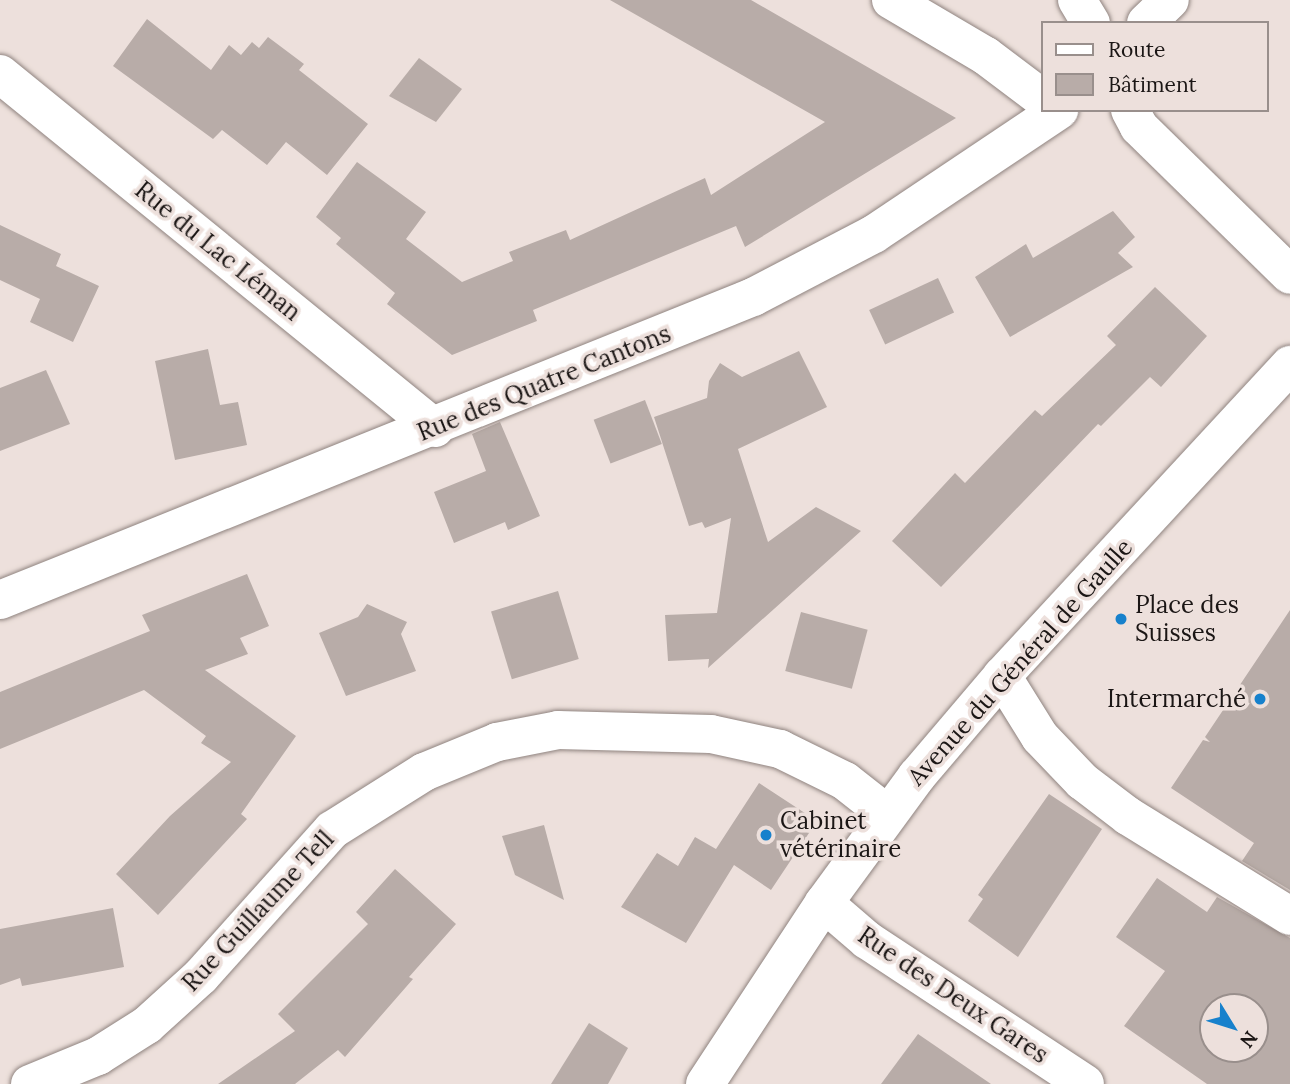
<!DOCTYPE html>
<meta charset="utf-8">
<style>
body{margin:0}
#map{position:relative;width:1290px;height:1084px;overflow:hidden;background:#ede0dc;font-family:Lora,serif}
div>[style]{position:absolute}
.building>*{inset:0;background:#b8aca8;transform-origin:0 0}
.roads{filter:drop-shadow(0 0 2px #8f837f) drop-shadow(0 0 2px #8f837f)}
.minor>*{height:38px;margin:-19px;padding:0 19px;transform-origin:19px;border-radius:19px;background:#fff}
.major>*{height:38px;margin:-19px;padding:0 19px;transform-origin:19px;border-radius:19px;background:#fff}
.dots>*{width:19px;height:19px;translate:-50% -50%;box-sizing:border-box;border:4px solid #ede0dc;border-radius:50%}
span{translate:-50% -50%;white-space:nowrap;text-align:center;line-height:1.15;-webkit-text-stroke:7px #ede0dc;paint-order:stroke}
.street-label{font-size:24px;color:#1b1615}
.poi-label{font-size:24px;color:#1b1615}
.left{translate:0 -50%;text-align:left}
.right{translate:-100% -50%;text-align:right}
.legend{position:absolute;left:1041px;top:21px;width:228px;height:91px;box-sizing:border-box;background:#ede0dc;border:2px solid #998f8c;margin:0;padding:9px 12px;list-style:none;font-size:21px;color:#1b1615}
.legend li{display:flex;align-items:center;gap:14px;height:35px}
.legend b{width:35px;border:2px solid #998f8c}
.north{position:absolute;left:1199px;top:993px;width:70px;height:70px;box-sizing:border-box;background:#ede0dc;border:2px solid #998f8c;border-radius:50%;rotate:128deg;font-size:19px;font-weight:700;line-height:28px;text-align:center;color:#1b1615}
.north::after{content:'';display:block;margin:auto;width:24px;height:32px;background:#1781cc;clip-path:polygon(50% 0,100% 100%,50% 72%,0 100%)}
</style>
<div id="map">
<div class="building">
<i style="clip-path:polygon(610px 0,751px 0,956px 118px,745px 247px,736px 226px,533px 310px,537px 321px,452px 355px,387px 304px,395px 293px,336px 244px,341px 238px,316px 217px,357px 162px,426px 212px,406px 239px,462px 282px,513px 261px,509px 252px,566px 230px,570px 240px,705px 178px,711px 195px,825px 122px)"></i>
<i style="clip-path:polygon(147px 19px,211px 70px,229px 45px,241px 55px,252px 42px,259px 48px,268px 37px,304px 64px,299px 70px,368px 124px,327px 175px,286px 142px,267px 165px,222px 130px,213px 139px,113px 66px)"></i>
<i style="clip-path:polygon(419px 58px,462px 89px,436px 122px,389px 96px)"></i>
<i style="clip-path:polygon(1113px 211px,1135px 237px,1118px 253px,1133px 267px,1010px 337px,975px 277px,1026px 244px,1033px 258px)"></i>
<i style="clip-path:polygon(0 225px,61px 254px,56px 266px,99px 286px,73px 342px,30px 322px,40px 299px,0 280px)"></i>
<i style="left:938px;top:278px;width:38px;height:76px;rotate:65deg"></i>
<i style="clip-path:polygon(1155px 287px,1207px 336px,1161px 387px,1150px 377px,1101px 426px,1098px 424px,941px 587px,892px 541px,955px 473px,965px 483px,1035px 410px,1042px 416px,1116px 345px,1107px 336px)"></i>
<i style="clip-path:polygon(208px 349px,220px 405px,238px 402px,247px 445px,175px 460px,155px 361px)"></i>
<i style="clip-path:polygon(799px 351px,827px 407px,738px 449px,768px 542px,816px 507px,861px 531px,708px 668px,709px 659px,668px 661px,665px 615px,717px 613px,731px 518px,705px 528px,702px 522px,689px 526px,654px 417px,707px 398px,709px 381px,720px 363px,742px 377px)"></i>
<i style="clip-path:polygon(46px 370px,70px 424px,0 451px,0 388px)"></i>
<i style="left:645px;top:400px;width:47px;height:55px;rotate:69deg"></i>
<i style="clip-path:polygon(500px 422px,540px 516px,508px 530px,505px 522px,454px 543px,434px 492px,486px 471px,472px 434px)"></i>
<i style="clip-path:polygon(247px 574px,269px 626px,240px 638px,248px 654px,205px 670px,296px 736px,241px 814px,247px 819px,158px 915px,116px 874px,170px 816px,231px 762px,201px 743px,206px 736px,144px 690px,0 749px,0 692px,150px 631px,142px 615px)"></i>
<i style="left:558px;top:591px;width:71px;height:70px;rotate:73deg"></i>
<i style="clip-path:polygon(367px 604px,407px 622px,401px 634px,416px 671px,346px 696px,319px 633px,358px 617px)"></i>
<i style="clip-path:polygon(1290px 610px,1290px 890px,1242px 861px,1254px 843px,1171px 788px,1203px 740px,1210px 742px,1205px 737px)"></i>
<i style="left:801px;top:612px;width:69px;height:61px;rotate:15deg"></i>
<i style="clip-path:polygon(759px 783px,817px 821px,771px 890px,734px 865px,686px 943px,621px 907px,657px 853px,678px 866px,695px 837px,716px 849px)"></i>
<i style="clip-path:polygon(1049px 794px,1102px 829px,1018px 957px,968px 921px,983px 899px,978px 895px)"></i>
<i style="clip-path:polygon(544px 825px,564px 900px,515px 875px,502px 836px)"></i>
<i style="clip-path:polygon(395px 869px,456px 924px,409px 977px,413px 979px,345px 1057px,338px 1050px,295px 1084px,218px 1084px,295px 1031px,278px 1014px,368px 924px,356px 912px)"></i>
<i style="clip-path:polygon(evenodd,1157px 878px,1207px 912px,1217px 897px,1290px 938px,1290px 1084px,1207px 1084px,1124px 1026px,1165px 971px,1116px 937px,1157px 878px,1213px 1007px,1255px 1007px,1255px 1049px,1213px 1049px,1213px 1007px)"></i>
<i style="clip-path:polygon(113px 908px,124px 967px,22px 986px,20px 978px,0 985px,0 929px)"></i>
<i style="clip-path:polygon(589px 1023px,628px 1048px,608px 1084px,551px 1084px)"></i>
<i style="clip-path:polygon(918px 1034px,991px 1084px,881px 1084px)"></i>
</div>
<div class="roads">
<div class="minor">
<i style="left:891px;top:0;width:110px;rotate:30.5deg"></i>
<i style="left:986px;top:56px;width:71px;rotate:37deg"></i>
<i style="left:1077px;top:0;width:27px;rotate:59deg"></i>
<i style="left:1146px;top:23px;width:33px;rotate:-44deg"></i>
<i style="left:0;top:74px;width:561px;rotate:39.14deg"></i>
<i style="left:1130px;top:110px;width:19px;rotate:62deg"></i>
<i style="left:1139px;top:127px;width:211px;rotate:44.4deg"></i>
<i style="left:0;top:600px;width:812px;rotate:-21.92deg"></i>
<i style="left:753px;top:297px;width:136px;rotate:-27.5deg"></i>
<i style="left:874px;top:234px;width:223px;rotate:-33.8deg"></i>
<i style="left:1002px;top:676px;width:72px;rotate:58.1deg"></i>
<i style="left:1040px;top:737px;width:61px;rotate:46.3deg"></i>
<i style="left:1082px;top:781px;width:58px;rotate:37.3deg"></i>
<i style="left:1128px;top:816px;width:190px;rotate:31.7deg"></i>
<i style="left:824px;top:903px;width:57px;rotate:40.7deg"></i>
<i style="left:867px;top:940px;width:261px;rotate:33.4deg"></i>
<i style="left:30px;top:1084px;width:74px;rotate:-22.4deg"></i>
<i style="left:98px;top:1056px;width:58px;rotate:-32.3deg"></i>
<i style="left:147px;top:1025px;width:73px;rotate:-42.2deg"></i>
<i style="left:201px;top:976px;width:196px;rotate:-48.1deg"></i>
<i style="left:332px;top:830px;width:109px;rotate:-32.2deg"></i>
<i style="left:424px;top:772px;width:79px;rotate:-22.3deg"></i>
<i style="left:497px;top:742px;width:62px;rotate:-11.1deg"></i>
<i style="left:558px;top:730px;width:153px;rotate:1.5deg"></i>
<i style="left:711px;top:734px;width:71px;rotate:12.3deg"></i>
<i style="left:780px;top:749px;width:72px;rotate:26.2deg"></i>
<i style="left:845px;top:781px;width:53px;rotate:38.2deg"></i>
</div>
<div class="major">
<i style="left:705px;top:1084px;width:217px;rotate:-56.7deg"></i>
<i style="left:824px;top:903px;width:157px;rotate:-53.8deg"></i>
<i style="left:917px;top:776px;width:131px;rotate:-49.6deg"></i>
<i style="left:1002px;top:676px;width:424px;rotate:-47.2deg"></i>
</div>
</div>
<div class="dots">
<i style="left:1121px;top:619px;background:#1781cc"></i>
<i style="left:1260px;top:699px;background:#1781cc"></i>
<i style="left:766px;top:835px;background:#1781cc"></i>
</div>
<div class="street-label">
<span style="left:218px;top:251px;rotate:39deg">Rue du Lac Léman</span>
<span style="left:544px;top:383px;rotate:-22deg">Rue des Quatre Cantons</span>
<span style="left:1020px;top:662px;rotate:-48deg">Avenue du Général de Gaulle</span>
<span style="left:258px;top:911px;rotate:-47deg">Rue Guillaume Tell</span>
<span style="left:953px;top:995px;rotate:34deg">Rue des Deux Gares</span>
</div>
<div class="poi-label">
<span class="left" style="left:1135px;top:619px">Place des<br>Suisses</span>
<span class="right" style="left:1246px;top:699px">Intermarché</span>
<span class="left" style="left:780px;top:835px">Cabinet<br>vétérinaire</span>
</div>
<ul class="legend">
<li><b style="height:9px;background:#fff"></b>Route</li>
<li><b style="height:19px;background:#b8aca8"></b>Bâtiment</li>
</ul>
<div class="north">N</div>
</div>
